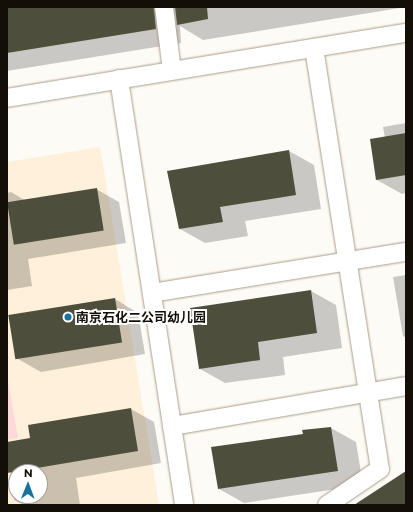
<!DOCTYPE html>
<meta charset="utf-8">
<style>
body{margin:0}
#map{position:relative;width:413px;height:512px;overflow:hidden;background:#fdfbf6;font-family:Montserrat,"Noto Sans SC",sans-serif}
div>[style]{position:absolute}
.built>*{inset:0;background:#fef0da}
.green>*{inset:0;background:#fed9da}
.shadow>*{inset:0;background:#0003}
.building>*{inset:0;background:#4d4e3b;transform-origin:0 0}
.roads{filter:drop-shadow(0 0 1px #a89c89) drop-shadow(0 0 1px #a89c89)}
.lane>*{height:18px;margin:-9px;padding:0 9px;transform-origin:9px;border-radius:9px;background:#fff}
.dots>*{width:11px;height:11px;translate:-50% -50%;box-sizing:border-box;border:2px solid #fff;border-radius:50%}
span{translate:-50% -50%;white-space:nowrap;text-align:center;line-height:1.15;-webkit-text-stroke:4px #fff;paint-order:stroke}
.poi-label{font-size:13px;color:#130f08;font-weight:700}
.left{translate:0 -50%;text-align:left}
.frame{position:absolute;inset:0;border:8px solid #130f08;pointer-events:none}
.north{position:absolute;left:8px;top:464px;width:40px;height:40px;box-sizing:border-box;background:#fff;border:1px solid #a19f9c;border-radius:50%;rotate:1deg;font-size:11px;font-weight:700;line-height:16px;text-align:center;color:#130f08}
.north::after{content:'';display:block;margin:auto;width:14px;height:18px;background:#1772a0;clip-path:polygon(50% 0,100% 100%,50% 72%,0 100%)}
</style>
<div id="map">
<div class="built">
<i style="clip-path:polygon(evenodd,100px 147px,159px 505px,7px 505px,7px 162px,100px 147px,16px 472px,40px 472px,40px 496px,16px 496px,16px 472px)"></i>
</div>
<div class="green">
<i style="clip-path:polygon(7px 375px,18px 438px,7px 440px)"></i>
</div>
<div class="shadow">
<i style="clip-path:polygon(20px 7px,406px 7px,203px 40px,180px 26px,181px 43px,7px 71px,7px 9px)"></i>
<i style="clip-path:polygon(406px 123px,406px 193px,402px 194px,377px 180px,385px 138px,383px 127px)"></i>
<i style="clip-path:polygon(289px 151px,314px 165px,321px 209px,245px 221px,248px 236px,205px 243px,180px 229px,168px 172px)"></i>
<i style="clip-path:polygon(96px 189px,119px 202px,126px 243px,28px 259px,32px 286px,7px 290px,7px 193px,11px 192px,26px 201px)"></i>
<i style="clip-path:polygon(406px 275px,406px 338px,403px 336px,393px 277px)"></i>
<i style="clip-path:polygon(311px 291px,336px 305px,342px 348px,283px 357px,285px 375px,225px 383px,200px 369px)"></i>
<i style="clip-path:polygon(115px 299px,138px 313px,145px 354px,41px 372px,18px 359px)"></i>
<i style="clip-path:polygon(evenodd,131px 409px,154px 422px,161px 463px,76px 478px,80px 505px,24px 505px,14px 500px,7px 443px,31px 439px,131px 409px,16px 472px,40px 472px,40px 496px,16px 496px,16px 472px)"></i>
<i style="clip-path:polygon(331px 428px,356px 442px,363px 485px,244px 503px,219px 489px,304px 435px)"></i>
</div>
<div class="building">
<i style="clip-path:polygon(7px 7px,154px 7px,156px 29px,7px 53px)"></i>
<i style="clip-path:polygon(175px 7px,207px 7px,208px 19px,177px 25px)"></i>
<i style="clip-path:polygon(406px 133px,406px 175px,376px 180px,370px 139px)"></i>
<i style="clip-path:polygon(289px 150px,296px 195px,220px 207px,223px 222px,179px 229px,167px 171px)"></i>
<i style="left:97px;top:188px;width:43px;height:91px;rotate:81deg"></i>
<i style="clip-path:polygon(311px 290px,317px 333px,258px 342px,260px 360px,199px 369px,190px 308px)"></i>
<i style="left:115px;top:298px;width:45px;height:108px;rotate:81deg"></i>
<i style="clip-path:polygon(131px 408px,138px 451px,7px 473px,7px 442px,30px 438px,28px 425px)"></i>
<i style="clip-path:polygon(331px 427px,338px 471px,218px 489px,211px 447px,303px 434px,302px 430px)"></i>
<i style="clip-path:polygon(406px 471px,406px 505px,354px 505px)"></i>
</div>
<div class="roads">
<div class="lane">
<i style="left:164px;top:7px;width:64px;rotate:82.9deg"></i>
<i style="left:314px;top:48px;width:426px;rotate:81.1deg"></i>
<i style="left:380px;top:469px;width:64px;rotate:145.8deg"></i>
<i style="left:119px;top:79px;width:431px;rotate:81.3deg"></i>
<i style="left:7px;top:98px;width:404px;rotate:-9.3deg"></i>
<i style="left:152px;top:293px;width:257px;rotate:-9.2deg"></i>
<i style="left:172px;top:426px;width:237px;rotate:-9.7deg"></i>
</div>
</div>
<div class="dots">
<i style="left:68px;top:317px;background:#1772a0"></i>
</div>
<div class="poi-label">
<span class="left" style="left:76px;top:317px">南京石化二公司幼儿园</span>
</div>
<div class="frame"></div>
<div class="north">N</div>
</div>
